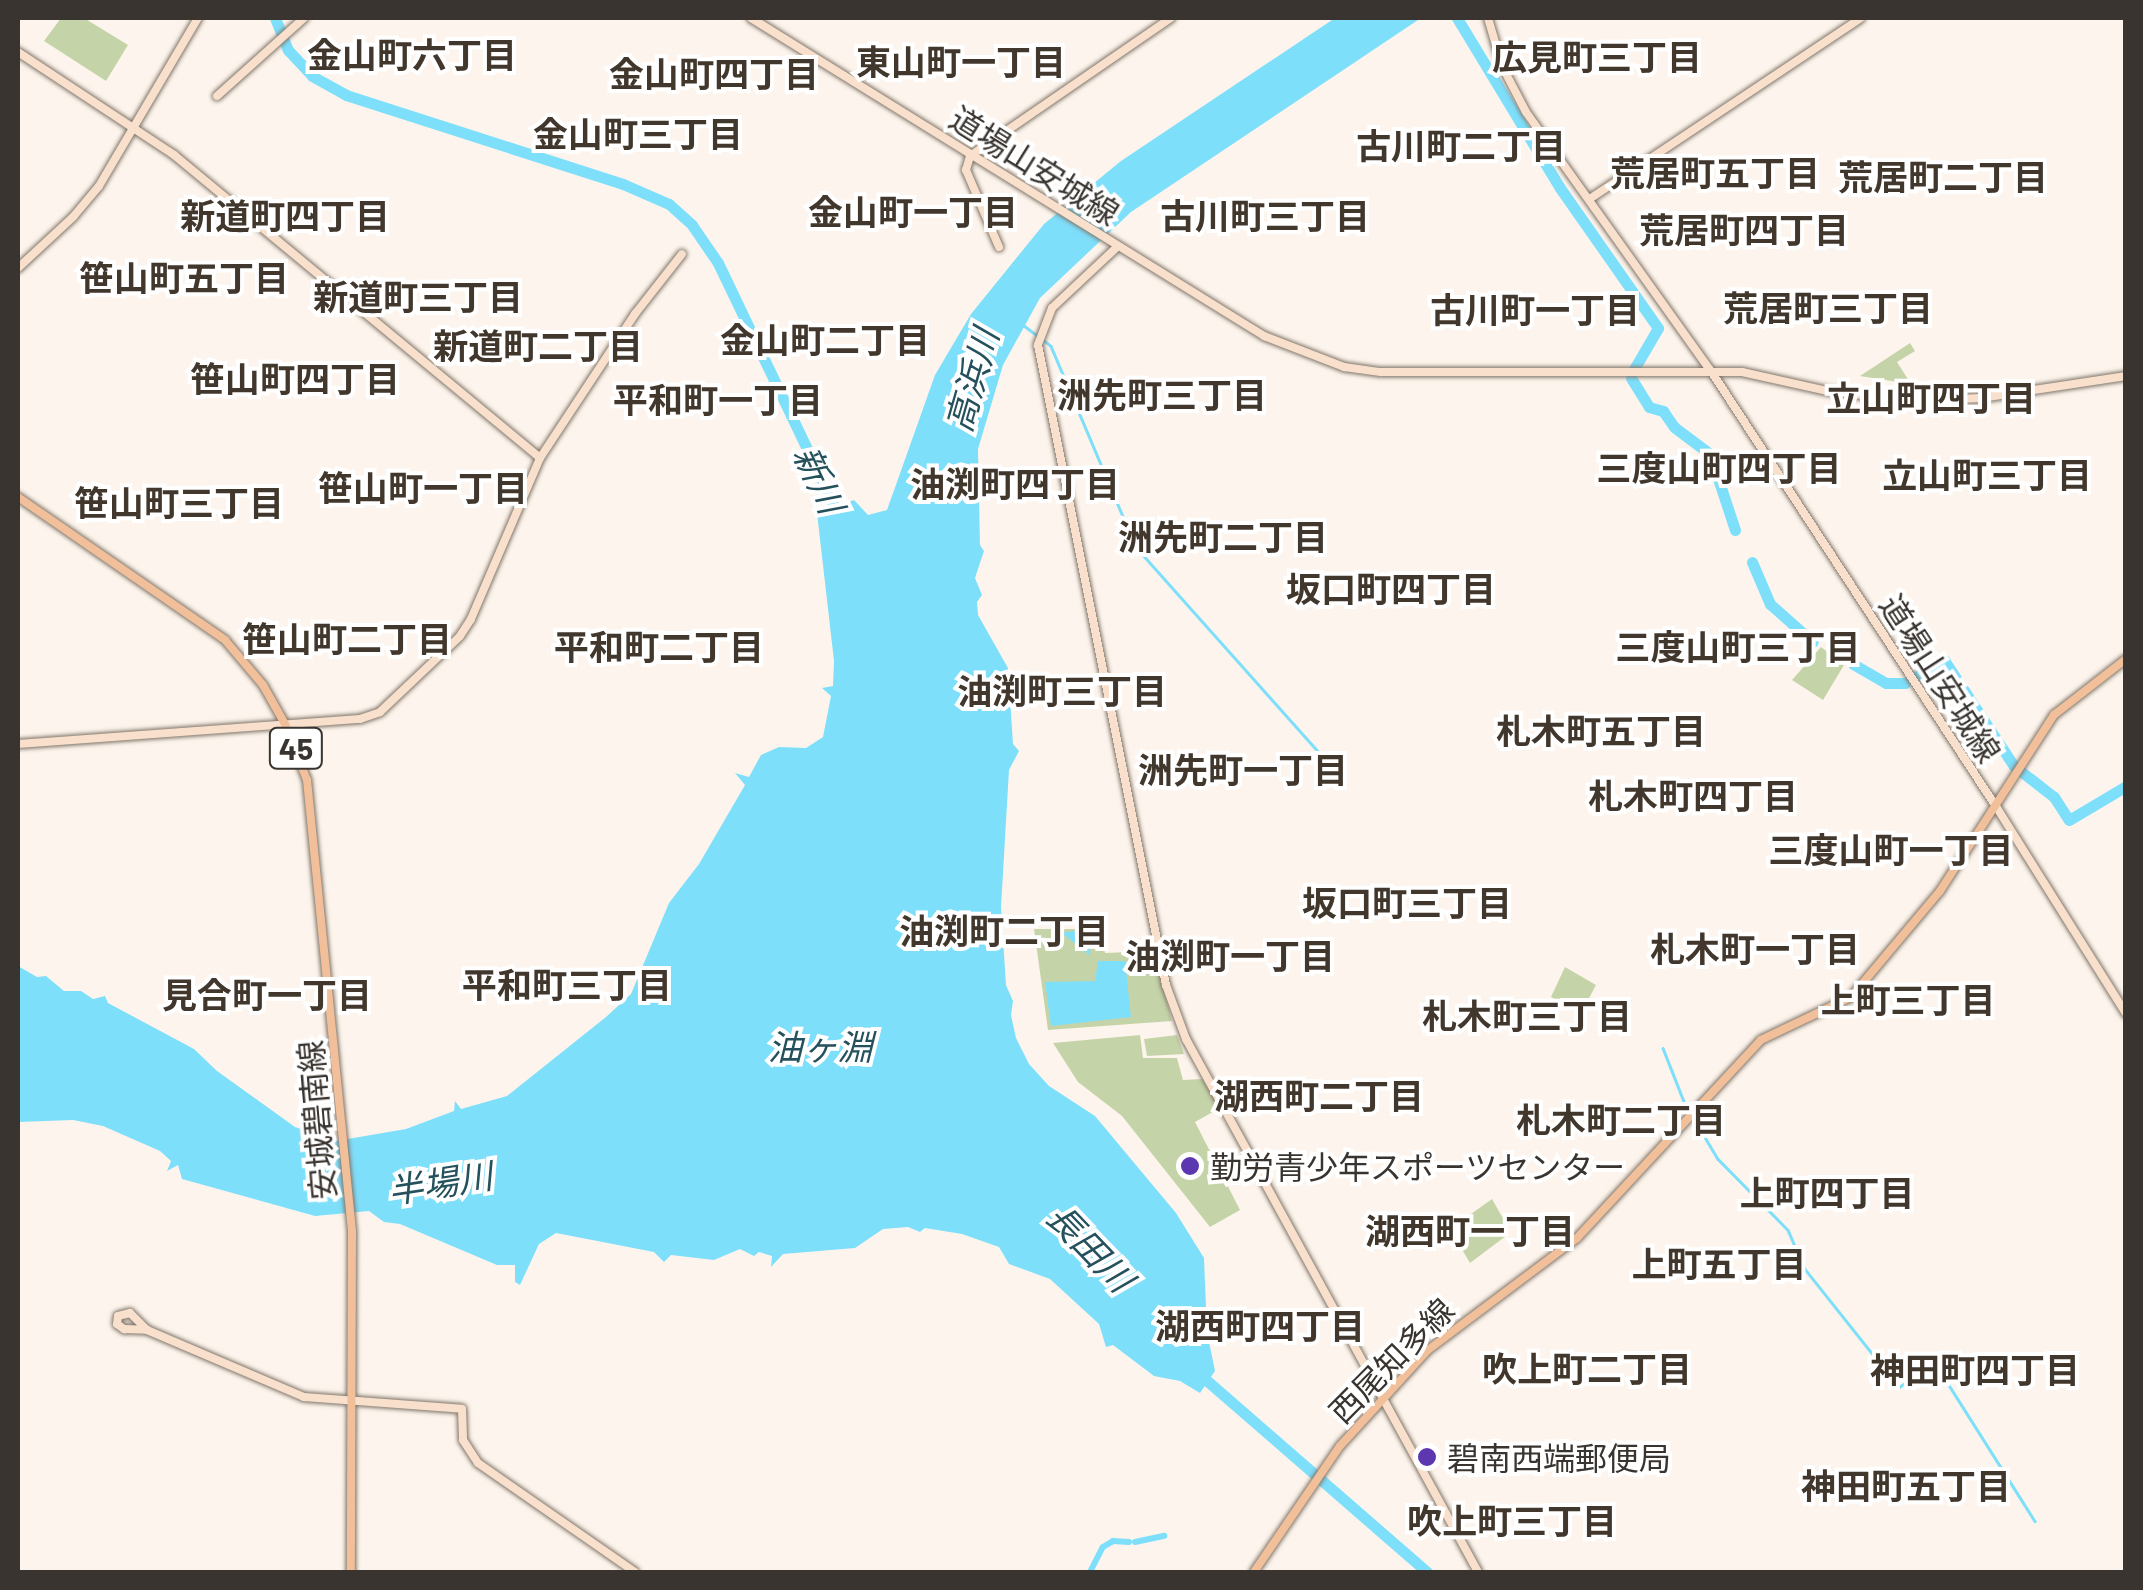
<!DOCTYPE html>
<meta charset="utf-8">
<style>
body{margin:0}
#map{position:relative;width:2143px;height:1590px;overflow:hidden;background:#fdf5ed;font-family:Barlow,"Noto Sans JP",sans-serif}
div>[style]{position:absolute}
.green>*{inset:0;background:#c5d4a8}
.water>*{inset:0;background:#7edffb}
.stream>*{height:2.5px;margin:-1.25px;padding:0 1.25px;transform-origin:1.25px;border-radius:1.25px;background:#7edffb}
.canal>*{height:6px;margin:-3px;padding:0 3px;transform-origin:3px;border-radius:3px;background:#7edffb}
.river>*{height:11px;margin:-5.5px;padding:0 5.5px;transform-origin:5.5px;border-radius:5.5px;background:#7edffb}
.roads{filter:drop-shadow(0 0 2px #81766a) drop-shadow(0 0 2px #81766a)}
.secondary>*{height:8px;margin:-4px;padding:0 4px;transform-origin:4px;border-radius:4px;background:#f8e0cc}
.primary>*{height:8px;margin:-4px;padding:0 4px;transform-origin:4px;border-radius:4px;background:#f1c09a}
.dots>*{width:28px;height:28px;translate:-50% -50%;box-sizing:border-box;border:5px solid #fff;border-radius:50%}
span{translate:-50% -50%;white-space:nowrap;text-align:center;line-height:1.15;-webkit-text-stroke:8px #fff;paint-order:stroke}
.shield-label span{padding:2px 8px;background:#fff;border:2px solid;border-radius:8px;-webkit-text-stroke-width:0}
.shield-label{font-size:30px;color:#39342f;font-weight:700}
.street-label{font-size:32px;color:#39342f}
.poi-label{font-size:32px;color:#39342f}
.left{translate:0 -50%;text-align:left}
.neighbourhood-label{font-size:35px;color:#41372c;font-weight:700}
.water-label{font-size:35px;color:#25515d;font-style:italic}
.frame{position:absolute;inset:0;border:20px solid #39342f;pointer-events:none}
</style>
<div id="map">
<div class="green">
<i style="clip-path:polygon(61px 18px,84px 18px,128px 45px,106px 81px,44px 41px)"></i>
<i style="clip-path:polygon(1910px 343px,1915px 351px,1897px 362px,1911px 384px,1860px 376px)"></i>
<i style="clip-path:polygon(1821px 647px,1844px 665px,1823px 700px,1792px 680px)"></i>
<i style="clip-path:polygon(1034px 929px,1101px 929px,1105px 953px,1154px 951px,1172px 1021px,1048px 1030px)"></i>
<i style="clip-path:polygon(1565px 967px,1596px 985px,1586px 1004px,1573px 998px,1569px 1007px,1551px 997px)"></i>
<i style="clip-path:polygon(1140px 1035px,1143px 1058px,1177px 1058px,1183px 1080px,1202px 1079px,1220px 1108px,1195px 1122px,1240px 1210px,1210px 1227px,1122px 1116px,1078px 1082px,1053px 1043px)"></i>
<i style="clip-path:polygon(1177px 1035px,1184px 1054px,1147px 1056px,1144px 1039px)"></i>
<i style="clip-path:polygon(1492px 1199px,1505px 1222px,1506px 1236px,1470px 1263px,1460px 1246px,1468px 1238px,1457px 1224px)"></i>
</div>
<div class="water">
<i style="clip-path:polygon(1335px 18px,1421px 18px,1131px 212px,1040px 298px,1003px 365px,978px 449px,980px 545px,984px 551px,975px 578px,982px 595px,977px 602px,978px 615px,1008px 668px,1013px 744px,1019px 751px,1009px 770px,1001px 907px,1006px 985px,1013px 1001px,1011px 1015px,1016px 1038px,1029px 1064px,1049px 1086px,1095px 1116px,1176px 1213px,1204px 1258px,1207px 1332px,1215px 1371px,1200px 1393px,1180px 1381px,1154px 1376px,1113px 1345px,1106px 1347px,1099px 1324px,1050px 1279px,1009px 1264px,999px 1247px,962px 1234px,925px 1228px,920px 1232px,908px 1227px,883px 1229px,855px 1248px,783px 1254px,771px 1267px,772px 1256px,759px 1252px,754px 1256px,740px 1249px,714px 1260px,671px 1255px,664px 1262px,654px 1252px,556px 1233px,539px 1244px,520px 1285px,515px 1282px,515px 1265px,497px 1265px,400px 1224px,384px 1222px,369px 1211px,315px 1216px,182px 1179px,178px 1165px,167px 1171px,171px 1161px,160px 1151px,103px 1126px,73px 1120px,18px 1122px,18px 966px,37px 977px,46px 976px,64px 991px,81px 991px,93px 999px,105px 996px,108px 1003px,194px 1049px,217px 1071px,295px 1127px,336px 1141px,406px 1129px,454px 1111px,455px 1101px,461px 1109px,507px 1096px,606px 1017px,631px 994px,669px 903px,699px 864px,745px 785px,735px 773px,749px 777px,761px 755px,779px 747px,806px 748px,823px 737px,831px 696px,822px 688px,833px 686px,834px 661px,817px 513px,854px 500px,868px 515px,887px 510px,935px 375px,971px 314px,1044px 224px,1121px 161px)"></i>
<i style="clip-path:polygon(1073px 931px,1092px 934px,1089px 955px,1062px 933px)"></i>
<i style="clip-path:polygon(1098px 961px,1125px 961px,1131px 1017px,1051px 1026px,1045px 982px,1095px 981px)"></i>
</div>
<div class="stream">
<i style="left:1022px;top:324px;width:36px;rotate:37deg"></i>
<i style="left:1051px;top:346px;width:218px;rotate:67.1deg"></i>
<i style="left:1136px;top:547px;width:284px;rotate:48.3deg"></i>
<i style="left:1663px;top:1048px;width:60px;rotate:68.6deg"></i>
<i style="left:1685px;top:1104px;width:64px;rotate:59deg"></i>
<i style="left:1718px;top:1159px;width:100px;rotate:45.4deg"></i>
<i style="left:1788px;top:1230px;width:43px;rotate:66.4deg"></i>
<i style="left:1805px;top:1269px;width:151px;rotate:51.5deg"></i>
<i style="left:1899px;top:1387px;width:43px;rotate:-33.7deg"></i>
<i style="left:1935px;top:1363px;width:187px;rotate:57.7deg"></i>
</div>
<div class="canal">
<i style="left:1135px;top:1542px;width:30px;rotate:-12deg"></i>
<i style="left:1090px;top:1572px;width:28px;rotate:-63deg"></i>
<i style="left:1103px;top:1547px;width:12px;rotate:-31deg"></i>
<i style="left:1113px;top:1541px;width:16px;rotate:4deg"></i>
</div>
<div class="river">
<i style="left:275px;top:18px;width:35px;rotate:68deg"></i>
<i style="left:288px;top:50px;width:35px;rotate:47deg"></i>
<i style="left:312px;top:76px;width:39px;rotate:29deg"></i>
<i style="left:346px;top:95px;width:291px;rotate:17.8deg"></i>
<i style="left:623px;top:184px;width:50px;rotate:23.5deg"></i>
<i style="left:669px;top:204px;width:31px;rotate:42deg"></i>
<i style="left:692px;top:225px;width:46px;rotate:55.6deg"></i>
<i style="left:718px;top:263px;width:283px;rotate:64.4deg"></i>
<i style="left:1457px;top:18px;width:199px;rotate:58.8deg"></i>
<i style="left:1560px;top:188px;width:171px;rotate:55deg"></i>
<i style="left:1658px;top:328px;width:48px;rotate:120.3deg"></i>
<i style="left:1631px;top:378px;width:34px;rotate:58deg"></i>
<i style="left:1649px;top:407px;width:15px;rotate:16deg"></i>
<i style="left:1663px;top:411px;width:19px;rotate:55deg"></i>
<i style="left:1674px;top:427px;width:45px;rotate:36.9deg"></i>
<i style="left:1710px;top:454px;width:80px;rotate:71.8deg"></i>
<i style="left:1752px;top:562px;width:46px;rotate:66.8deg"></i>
<i style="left:1770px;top:604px;width:57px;rotate:41.5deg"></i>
<i style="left:1853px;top:664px;width:38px;rotate:30deg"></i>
<i style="left:1886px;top:683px;width:19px"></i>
<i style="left:1915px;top:677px;width:34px;rotate:-30deg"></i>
<i style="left:1944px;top:660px;width:127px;rotate:56.6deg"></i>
<i style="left:2014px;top:766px;width:51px;rotate:37.8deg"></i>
<i style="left:2054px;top:797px;width:27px;rotate:57deg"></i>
<i style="left:2069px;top:820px;width:66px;rotate:-30.8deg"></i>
<i style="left:1197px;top:1372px;width:305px;rotate:41deg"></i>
</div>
<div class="roads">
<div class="secondary">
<i style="left:751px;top:18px;width:604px;rotate:31.79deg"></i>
<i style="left:1264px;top:336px;width:86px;rotate:21.2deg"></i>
<i style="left:1344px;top:367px;width:37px;rotate:8deg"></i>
<i style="left:1381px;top:372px;width:361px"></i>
<i style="left:1742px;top:372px;width:88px;rotate:12.5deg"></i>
<i style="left:1828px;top:391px;width:86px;rotate:6.7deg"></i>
<i style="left:1913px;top:401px;width:68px;rotate:-2.5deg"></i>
<i style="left:1981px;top:398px;width:147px;rotate:-8.6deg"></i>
<i style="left:1488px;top:18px;width:50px;rotate:73.7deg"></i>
<i style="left:1502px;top:66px;width:52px;rotate:62.4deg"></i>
<i style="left:1526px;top:112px;width:318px;rotate:54.5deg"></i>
<i style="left:1711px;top:371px;width:522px;rotate:56.8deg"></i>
<i style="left:1997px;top:808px;width:243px;rotate:57.9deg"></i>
<i style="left:18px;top:52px;width:187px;rotate:33.4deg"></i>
<i style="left:174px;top:155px;width:475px;rotate:39.6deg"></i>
<i style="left:217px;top:96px;width:117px;rotate:-41.9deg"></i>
<i style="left:1591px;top:198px;width:324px;rotate:-33.7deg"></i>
<i style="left:999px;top:247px;width:84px;rotate:-113.2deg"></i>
<i style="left:966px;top:170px;width:15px;rotate:-74deg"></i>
<i style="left:970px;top:156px;width:244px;rotate:-34.5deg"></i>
<i style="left:1117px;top:247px;width:89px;rotate:136.8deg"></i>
<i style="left:1052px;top:308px;width:40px;rotate:111deg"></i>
<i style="left:1038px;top:345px;width:653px;rotate:78.69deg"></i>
<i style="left:1166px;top:985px;width:58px;rotate:69.7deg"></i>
<i style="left:1186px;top:1039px;width:608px;rotate:61.28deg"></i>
<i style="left:18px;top:268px;width:75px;rotate:-42.8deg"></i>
<i style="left:73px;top:217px;width:40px;rotate:-50deg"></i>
<i style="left:99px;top:186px;width:195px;rotate:-59.5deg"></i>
<i style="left:18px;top:744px;width:343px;rotate:-4.2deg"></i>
<i style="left:360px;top:719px;width:21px;rotate:-19deg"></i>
<i style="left:380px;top:712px;width:110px;rotate:-43.5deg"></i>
<i style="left:460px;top:636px;width:20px;rotate:-57deg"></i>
<i style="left:471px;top:619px;width:175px;rotate:-66.8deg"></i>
<i style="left:540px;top:458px;width:173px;rotate:-56.6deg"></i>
<i style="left:635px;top:314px;width:76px;rotate:-51.9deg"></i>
<i style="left:147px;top:1330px;width:24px;rotate:-135deg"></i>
<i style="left:130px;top:1313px;width:12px;rotate:166deg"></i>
<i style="left:118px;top:1316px;width:8px;rotate:97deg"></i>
<i style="left:117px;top:1324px;width:9px;rotate:36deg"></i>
<i style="left:124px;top:1329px;width:23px;rotate:2deg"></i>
<i style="left:147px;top:1330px;width:171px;rotate:23.1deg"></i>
<i style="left:304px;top:1397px;width:158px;rotate:4.3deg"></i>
<i style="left:462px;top:1409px;width:31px;rotate:88deg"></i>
<i style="left:463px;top:1440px;width:27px;rotate:57deg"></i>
<i style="left:478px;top:1463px;width:191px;rotate:34.8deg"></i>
</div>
<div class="primary">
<i style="left:18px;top:497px;width:252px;rotate:34.6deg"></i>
<i style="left:225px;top:640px;width:59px;rotate:49.8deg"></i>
<i style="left:263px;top:685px;width:45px;rotate:60.6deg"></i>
<i style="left:285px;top:724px;width:60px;rotate:68.6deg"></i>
<i style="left:307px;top:780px;width:454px;rotate:84.3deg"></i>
<i style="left:352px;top:1232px;width:340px;rotate:90.2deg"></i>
<i style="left:1254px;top:1572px;width:153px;rotate:-55.7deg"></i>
<i style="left:1340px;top:1446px;width:130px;rotate:-47.5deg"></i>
<i style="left:1428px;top:1350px;width:186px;rotate:-36.9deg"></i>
<i style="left:1577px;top:1238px;width:270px;rotate:-47.1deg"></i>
<i style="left:1761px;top:1040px;width:100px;rotate:-25.5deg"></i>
<i style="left:1851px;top:997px;width:138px;rotate:-50deg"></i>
<i style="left:1940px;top:891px;width:210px;rotate:-57.1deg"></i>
<i style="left:2054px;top:715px;width:91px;rotate:-37.9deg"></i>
</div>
</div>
<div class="dots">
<i style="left:1190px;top:1166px;background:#5d37af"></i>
<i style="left:1427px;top:1457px;background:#5d37af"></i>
</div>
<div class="shield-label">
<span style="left:296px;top:748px">45</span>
</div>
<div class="street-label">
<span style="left:1035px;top:165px;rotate:32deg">道場山安城線</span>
<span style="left:1941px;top:678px;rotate:57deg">道場山安城線</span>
<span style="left:316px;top:1120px;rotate:-95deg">安城碧南線</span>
<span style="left:1391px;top:1360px;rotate:-45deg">西尾知多線</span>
</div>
<div class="poi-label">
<span class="left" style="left:1210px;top:1166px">勤労青少年スポーツセンター</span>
<span class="left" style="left:1447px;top:1457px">碧南西端郵便局</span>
</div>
<div class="neighbourhood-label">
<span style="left:412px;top:54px">金山町六丁目</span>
<span style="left:1597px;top:56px">広見町三丁目</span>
<span style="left:961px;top:61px">東山町一丁目</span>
<span style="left:714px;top:73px">金山町四丁目</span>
<span style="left:638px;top:133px">金山町三丁目</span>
<span style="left:1461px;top:145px">古川町二丁目</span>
<span style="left:1715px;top:172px">荒居町五丁目</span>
<span style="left:1943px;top:176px">荒居町二丁目</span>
<span style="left:913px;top:211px">金山町一丁目</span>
<span style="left:285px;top:215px">新道町四丁目</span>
<span style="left:1265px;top:215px">古川町三丁目</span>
<span style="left:1744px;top:229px">荒居町四丁目</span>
<span style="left:184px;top:277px">笹山町五丁目</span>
<span style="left:418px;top:296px">新道町三丁目</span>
<span style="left:1828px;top:307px">荒居町三丁目</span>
<span style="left:1535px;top:309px">古川町一丁目</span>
<span style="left:825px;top:339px">金山町二丁目</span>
<span style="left:538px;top:345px">新道町二丁目</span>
<span style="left:295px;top:378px">笹山町四丁目</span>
<span style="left:1162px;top:394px">洲先町三丁目</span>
<span style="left:1931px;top:397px">立山町四丁目</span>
<span style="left:718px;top:399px">平和町一丁目</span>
<span style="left:1719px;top:467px">三度山町四丁目</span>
<span style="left:1987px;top:474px">立山町三丁目</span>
<span style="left:1015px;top:483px">油渕町四丁目</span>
<span style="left:423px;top:487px">笹山町一丁目</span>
<span style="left:179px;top:502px">笹山町三丁目</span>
<span style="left:1223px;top:536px">洲先町二丁目</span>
<span style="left:1391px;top:588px">坂口町四丁目</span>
<span style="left:347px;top:638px">笹山町二丁目</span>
<span style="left:659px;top:646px">平和町二丁目</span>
<span style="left:1738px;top:646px">三度山町三丁目</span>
<span style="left:1062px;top:690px">油渕町三丁目</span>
<span style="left:1601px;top:730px">札木町五丁目</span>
<span style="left:1243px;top:769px">洲先町一丁目</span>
<span style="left:1693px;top:795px">札木町四丁目</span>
<span style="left:1891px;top:849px">三度山町一丁目</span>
<span style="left:1407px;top:902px">坂口町三丁目</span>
<span style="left:1004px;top:930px">油渕町二丁目</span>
<span style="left:1755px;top:948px">札木町一丁目</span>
<span style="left:1230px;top:955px">油渕町一丁目</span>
<span style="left:567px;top:984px">平和町三丁目</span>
<span style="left:267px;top:994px">見合町一丁目</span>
<span style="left:1908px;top:999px">上町三丁目</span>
<span style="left:1527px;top:1015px">札木町三丁目</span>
<span style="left:1319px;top:1095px">湖西町二丁目</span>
<span style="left:1621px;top:1119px">札木町二丁目</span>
<span style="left:1827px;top:1192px">上町四丁目</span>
<span style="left:1470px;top:1230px">湖西町一丁目</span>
<span style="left:1719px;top:1263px">上町五丁目</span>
<span style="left:1260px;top:1325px">湖西町四丁目</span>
<span style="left:1587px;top:1368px">吹上町二丁目</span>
<span style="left:1975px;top:1369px">神田町四丁目</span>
<span style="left:1906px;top:1485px">神田町五丁目</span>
<span style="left:1512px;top:1520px">吹上町三丁目</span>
</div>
<div class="water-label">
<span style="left:971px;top:380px;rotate:-74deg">高浜川</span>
<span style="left:820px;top:479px;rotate:65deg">新川</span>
<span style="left:820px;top:1046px">油ヶ淵</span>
<span style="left:440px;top:1182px;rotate:-9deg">半場川</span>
<span style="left:1091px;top:1247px;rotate:46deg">長田川</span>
</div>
<div class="frame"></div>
</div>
